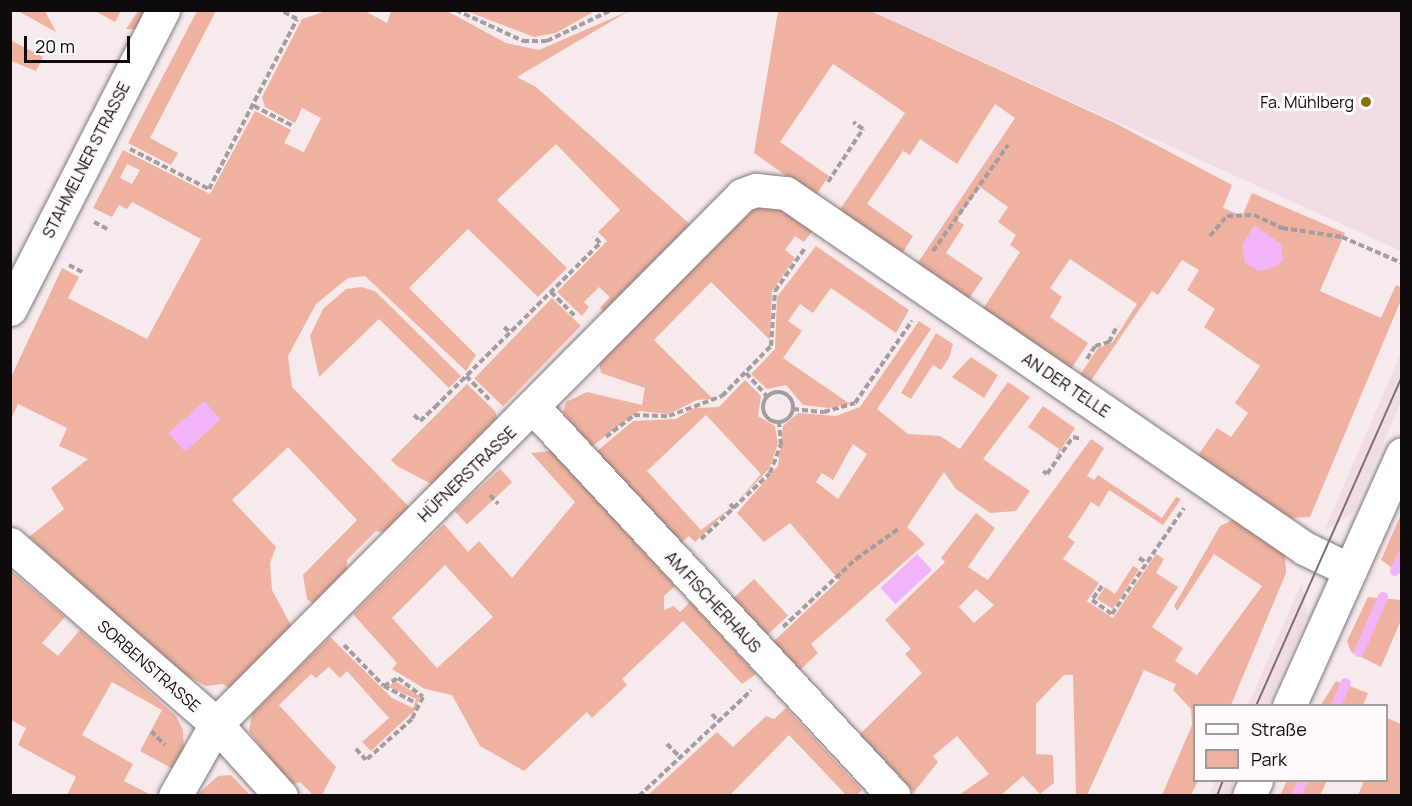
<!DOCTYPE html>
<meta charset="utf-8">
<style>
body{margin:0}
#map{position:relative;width:1412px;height:806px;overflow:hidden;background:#f6eaed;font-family:Manrope,sans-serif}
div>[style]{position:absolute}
.built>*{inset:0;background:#f0dce2}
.green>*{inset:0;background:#efb2a0;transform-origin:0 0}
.water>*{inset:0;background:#f2b4f9;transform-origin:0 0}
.stream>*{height:10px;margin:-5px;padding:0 5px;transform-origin:5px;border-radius:5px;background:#f2b4f9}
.path>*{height:4px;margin-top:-2px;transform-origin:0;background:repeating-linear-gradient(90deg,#a59c9e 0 6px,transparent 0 9px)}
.path>.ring{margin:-2px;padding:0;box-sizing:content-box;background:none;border:4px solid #a59c9e;border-radius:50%}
.roads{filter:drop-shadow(0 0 2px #82777a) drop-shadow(0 0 2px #82777a)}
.street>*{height:33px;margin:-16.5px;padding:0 16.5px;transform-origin:16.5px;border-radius:16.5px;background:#fff}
.secondary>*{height:33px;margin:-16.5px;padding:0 16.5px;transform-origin:16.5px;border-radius:16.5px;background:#fff}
.tram>*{height:1.5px;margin:-0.75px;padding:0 0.75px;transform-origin:0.75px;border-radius:0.75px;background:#787072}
.dots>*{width:16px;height:16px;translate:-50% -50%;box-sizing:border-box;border:3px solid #fffafb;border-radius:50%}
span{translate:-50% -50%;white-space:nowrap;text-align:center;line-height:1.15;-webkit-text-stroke:6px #fffafb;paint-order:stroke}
.poi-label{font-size:16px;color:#0f0b0c}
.right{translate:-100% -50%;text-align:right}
.street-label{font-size:16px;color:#0f0b0c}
.frame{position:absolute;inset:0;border:12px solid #0f0b0c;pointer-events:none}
.legend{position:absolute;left:1193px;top:704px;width:195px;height:78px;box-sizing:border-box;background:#fffafb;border:2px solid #9f9a9b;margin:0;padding:8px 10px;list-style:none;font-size:18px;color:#0f0b0c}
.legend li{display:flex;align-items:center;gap:12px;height:30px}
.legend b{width:30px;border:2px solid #9f9a9b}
.scale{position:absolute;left:24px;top:36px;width:106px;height:27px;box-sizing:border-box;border:3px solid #0f0b0c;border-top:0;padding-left:8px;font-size:18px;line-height:21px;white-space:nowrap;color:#0f0b0c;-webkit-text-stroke:4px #fffafb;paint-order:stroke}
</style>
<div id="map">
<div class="built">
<i style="clip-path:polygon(872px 11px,1401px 11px,1401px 251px)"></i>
<i style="clip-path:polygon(1401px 353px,1401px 402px,1352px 514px,1324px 531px)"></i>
<i style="clip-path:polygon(1302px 582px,1307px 616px,1267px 705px,1248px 705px)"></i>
<i style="clip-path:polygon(1215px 781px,1234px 781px,1228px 795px,1209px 795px)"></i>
</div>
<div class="green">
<i style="clip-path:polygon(evenodd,363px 10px,387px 23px,391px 11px,447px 11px,506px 43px,539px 50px,629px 11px,517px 77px,536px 87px,692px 226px,606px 314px,600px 308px,610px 297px,599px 287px,584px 302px,589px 307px,582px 316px,557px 292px,607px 241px,598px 232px,620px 210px,556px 144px,497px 200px,567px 268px,538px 297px,468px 229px,409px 288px,476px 355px,466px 371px,365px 276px,348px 278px,316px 304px,288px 356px,292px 387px,412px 510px,389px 533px,376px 531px,347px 560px,347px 574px,316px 606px,307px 599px,303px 575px,357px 520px,288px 447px,232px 500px,276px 547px,270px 563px,272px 590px,293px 629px,233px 690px,223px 684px,206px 686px,179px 671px,29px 537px,64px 509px,51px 488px,88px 459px,59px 446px,67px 428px,18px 404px,11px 419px,11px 377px,62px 268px,79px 277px,68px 298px,147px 339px,201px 239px,132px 202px,127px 209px,119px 205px,112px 217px,93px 208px,123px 150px,210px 194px,255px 111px,291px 130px,284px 143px,304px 152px,321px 118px,302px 108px,295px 123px,265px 107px,262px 97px,302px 19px,326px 11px,363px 10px,127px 164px,140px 170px,132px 184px,120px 178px,127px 164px)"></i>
<i style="clip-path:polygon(18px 11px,45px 11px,56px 32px)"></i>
<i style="clip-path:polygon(95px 11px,121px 11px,115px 22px)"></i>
<i style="clip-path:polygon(138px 11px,152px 11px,142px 30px,126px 29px)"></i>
<i style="clip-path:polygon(197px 11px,216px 11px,150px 138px,178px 153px,171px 165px,128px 143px)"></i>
<i style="clip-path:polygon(466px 11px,466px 10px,595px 11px,556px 33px,534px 37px)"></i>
<i style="clip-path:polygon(778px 11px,871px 11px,1115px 123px,1232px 185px,1223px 208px,1242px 216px,1252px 193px,1345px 233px,1320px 291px,1381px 318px,1396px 285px,1401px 287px,1401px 300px,1310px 517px,1291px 518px,1198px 455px,1217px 428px,1231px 437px,1248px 413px,1235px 403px,1260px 366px,1204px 327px,1215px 309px,1187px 290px,1199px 270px,1182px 260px,1158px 295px,1152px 291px,1090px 382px,1080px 375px,1098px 348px,1112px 343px,1137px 304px,1070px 259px,1050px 288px,1062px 297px,1050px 317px,1088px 343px,1071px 369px,983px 309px,1020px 252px,1010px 245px,1016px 235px,998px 222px,1008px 207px,980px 187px,957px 220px,964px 225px,946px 253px,983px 278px,968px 300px,917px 264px,1015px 118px,995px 104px,957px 164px,920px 139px,910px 155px,903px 151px,867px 204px,913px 236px,902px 254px,839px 211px,905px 113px,882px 97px,833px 64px,780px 142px,829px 176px,815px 196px,754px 153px)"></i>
<i style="clip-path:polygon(10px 40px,43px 57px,36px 71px,11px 61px)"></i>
<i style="clip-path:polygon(757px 206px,777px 206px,813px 230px,804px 242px,795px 236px,785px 250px,795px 258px,772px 291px,770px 340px,711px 282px,654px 340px,713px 399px,697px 400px,669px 414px,639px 411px,591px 447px,563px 412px,566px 402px,587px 392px,642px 405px,645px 388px,601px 373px,598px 356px,744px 212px)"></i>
<i style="clip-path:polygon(816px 246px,909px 310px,896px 333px,831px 288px,813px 313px,800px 304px,788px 321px,802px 331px,783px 358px,850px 404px,829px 408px,803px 405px,786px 385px,767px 389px,751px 374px,775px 349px,777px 297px)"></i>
<i style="clip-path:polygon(361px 287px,375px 291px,461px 376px,449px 388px,379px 319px,319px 377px,310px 336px,323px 309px,346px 289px)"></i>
<i style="left:552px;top:298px;width:40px;height:112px;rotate:44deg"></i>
<i style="clip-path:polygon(evenodd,919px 321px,931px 329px,877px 409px,908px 434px,940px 436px,960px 449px,1008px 382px,1030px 397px,983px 459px,1030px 491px,1016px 511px,990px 513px,956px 489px,944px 472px,907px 527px,925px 544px,811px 644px,818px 653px,800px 670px,773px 642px,839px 580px,790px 523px,764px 542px,737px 513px,778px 466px,783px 426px,798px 413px,836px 416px,860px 407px,919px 321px,853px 444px,867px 454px,838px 499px,816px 482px,822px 473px,833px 480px,853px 444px)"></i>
<i style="clip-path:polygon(936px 333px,953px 344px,949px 358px,941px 370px,933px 365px,911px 399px,901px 393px)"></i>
<i style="clip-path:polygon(971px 357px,998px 375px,984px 398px,952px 377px)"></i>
<i style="clip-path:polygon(745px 380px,761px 396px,758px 416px,775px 426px,778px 444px,769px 469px,738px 501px,761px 474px,706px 415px,647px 471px,701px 530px,729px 509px,695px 542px,689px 536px,681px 543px,596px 452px,633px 421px,676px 419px,694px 408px,719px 407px)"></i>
<i style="clip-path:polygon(467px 384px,495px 411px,499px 423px,435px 486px,397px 466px,391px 460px)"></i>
<i style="clip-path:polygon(1043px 406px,1075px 428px,1054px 460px,1059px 449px,1028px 427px)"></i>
<i style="clip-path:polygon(evenodd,1091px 439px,1104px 448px,1087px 476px,1094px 480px,1098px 475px,1162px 518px,1176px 497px,1181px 499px,1163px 525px,1109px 490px,1099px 507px,1091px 502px,1068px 537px,1075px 542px,1063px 559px,1099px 583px,1087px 601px,1113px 618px,1156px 554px,1164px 559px,1156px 573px,1178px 587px,1152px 627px,1183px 648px,1175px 661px,1197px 675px,1262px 586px,1214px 554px,1177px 611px,1174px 606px,1220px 526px,1235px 519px,1285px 553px,1286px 573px,1231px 705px,1194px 706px,1198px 781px,1191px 795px,1162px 795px,1192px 725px,1191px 709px,1173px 690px,1176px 684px,1144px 670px,1087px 795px,1076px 795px,1073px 675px,1064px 675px,1036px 704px,1036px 754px,1053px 755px,1054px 783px,1040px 794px,1023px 776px,1001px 795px,959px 795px,989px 774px,957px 736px,933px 756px,938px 762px,914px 792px,860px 734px,922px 673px,905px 654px,911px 649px,885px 620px,945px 562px,941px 558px,976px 513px,995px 528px,968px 567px,988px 580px,1091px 439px,976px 589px,994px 605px,974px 623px,959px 607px,976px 589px)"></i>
<i style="clip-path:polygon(evenodd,551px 451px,675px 586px,664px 596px,664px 610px,674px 606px,680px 612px,690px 602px,756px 674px,742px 684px,683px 621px,622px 679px,627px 685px,592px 718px,587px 712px,524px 771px,480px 746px,452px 695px,425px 689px,392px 669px,397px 663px,353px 614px,444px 524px,468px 552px,479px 541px,512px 578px,575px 502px,531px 453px,551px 451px,445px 565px,493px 617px,437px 668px,392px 618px,445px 565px)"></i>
<i style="left:500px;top:469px;width:18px;height:62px;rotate:47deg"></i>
<i style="clip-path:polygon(1401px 514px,1402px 574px,1401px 574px,1381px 560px)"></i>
<i style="clip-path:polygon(1133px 566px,1139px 569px,1113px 609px,1097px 599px,1105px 587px,1115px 594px)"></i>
<i style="clip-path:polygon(10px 570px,65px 617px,42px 643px,58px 656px,80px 630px,176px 716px,183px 730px,184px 752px,173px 769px,140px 751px,162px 710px,112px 682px,82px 735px,133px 764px,124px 781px,151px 795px,67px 795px,76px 777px,18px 745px,26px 728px,11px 720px)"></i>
<i style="left:754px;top:579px;width:50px;height:29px;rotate:47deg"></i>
<i style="clip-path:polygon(1368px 597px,1401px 600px,1401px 620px,1381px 667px,1351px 652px,1347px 641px)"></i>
<i style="clip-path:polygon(330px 637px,392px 698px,413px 708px,416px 699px,389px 687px,395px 681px,420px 696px,415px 710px,371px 751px,362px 742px,389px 718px,347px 671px,340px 678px,329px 667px,316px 678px,311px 674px,279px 705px,336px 767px,322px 795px,313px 795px,300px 782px,290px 785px,249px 731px,252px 714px)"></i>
<i style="clip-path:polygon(1336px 681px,1368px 693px,1363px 705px,1321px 705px)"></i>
<i style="clip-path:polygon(786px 708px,862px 790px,857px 795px,846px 795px,789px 735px,730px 795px,648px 795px,717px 732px,733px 747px,766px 716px,774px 719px)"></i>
<i style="clip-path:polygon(1387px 718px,1401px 724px,1401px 795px,1358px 795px,1364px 781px,1386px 780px)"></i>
<i style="clip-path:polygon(231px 775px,250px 795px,197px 795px,218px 776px)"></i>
<i style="clip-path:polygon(1287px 781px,1287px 780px,1327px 781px,1320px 795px,1280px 795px)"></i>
</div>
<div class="water">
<i style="clip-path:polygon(1254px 225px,1281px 244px,1283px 261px,1275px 267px,1259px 271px,1245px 263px,1242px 246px)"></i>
<i style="left:204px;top:401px;width:25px;height:48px;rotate:48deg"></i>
<i style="left:917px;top:554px;width:22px;height:50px;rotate:47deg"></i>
</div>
<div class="stream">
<i style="left:1395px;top:571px;width:17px;rotate:-65deg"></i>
<i style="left:1359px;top:652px;width:60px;rotate:-66.4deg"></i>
<i style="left:1336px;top:706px;width:25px;rotate:-67deg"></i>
<i style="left:1296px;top:796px;width:17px;rotate:-66deg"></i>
</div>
<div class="path">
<i style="left:456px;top:10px;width:74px;rotate:24.8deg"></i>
<i style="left:523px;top:41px;width:24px"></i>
<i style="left:547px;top:41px;width:71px;rotate:-25.8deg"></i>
<i style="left:254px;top:106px;width:44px;rotate:27.1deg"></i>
<i style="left:130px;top:149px;width:89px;rotate:26.9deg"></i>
<i style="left:209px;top:189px;width:191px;rotate:-62.6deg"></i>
<i style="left:297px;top:19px;width:19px;rotate:-152deg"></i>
<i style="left:828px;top:182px;width:64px;rotate:-56.6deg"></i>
<i style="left:863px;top:129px;width:12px;rotate:-145deg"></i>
<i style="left:94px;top:222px;width:15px;rotate:28deg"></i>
<i style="left:1210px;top:236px;width:26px;rotate:-50deg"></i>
<i style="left:1227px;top:216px;width:27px;rotate:-2deg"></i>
<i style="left:1254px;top:215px;width:31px;rotate:25deg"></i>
<i style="left:1282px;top:228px;width:61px;rotate:8.5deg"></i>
<i style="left:1342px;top:237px;width:65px;rotate:23.4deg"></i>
<i style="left:933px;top:251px;width:130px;rotate:-54.7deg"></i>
<i style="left:69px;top:265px;width:15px;rotate:28deg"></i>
<i style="left:551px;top:292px;width:33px;rotate:45deg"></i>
<i style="left:504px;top:327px;width:8px;rotate:40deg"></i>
<i style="left:1087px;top:359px;width:15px;rotate:-58deg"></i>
<i style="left:1095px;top:346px;width:15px;rotate:-16deg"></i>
<i style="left:1109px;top:342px;width:18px;rotate:-63deg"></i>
<i style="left:746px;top:373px;width:31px;rotate:48deg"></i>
<i style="left:466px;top:376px;width:34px;rotate:45deg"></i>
<i class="ring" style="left:763px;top:392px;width:26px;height:26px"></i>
<i style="left:793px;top:409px;width:31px;rotate:6deg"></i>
<i style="left:824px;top:412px;width:32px;rotate:-16deg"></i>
<i style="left:855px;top:403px;width:100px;rotate:-55.2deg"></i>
<i style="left:414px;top:415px;width:8px;rotate:45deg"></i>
<i style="left:420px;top:421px;width:21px;rotate:-43deg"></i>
<i style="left:435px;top:407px;width:233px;rotate:-44.8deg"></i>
<i style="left:600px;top:243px;width:9px;rotate:-131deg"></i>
<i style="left:606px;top:437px;width:36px;rotate:-38deg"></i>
<i style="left:634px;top:415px;width:35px;rotate:2deg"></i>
<i style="left:669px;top:416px;width:57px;rotate:-20.7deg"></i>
<i style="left:722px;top:396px;width:70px;rotate:-45.6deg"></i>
<i style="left:771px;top:346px;width:55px;rotate:-85.8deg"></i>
<i style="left:775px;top:291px;width:52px;rotate:-55.1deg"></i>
<i style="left:1043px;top:471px;width:5px;rotate:37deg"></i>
<i style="left:1047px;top:474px;width:45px;rotate:-54.9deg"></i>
<i style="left:1073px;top:437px;width:9px;rotate:13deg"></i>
<i style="left:490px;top:495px;width:12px;rotate:48deg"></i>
<i style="left:730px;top:504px;width:6px;rotate:45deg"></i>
<i style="left:701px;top:539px;width:95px;rotate:-43.7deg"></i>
<i style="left:770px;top:473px;width:30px;rotate:-69deg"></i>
<i style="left:781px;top:445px;width:23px;rotate:-95deg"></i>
<i style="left:1139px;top:558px;width:9px;rotate:32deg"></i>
<i style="left:1102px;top:586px;width:17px;rotate:126deg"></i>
<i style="left:1092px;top:600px;width:24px;rotate:35deg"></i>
<i style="left:1112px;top:614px;width:128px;rotate:-55.8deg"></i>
<i style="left:783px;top:627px;width:100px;rotate:-43deg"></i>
<i style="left:856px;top:559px;width:52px;rotate:-35.5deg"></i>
<i style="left:344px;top:645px;width:57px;rotate:45.7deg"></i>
<i style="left:384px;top:686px;width:16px;rotate:-30deg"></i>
<i style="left:398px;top:678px;width:31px;rotate:37deg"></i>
<i style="left:423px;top:697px;width:25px;rotate:117deg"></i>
<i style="left:412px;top:719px;width:62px;rotate:138.3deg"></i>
<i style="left:366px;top:760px;width:15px;rotate:-132deg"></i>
<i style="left:384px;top:686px;width:34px;rotate:28deg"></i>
<i style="left:712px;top:714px;width:9px;rotate:49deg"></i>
<i style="left:151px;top:731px;width:20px;rotate:45deg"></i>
<i style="left:667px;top:744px;width:18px;rotate:45deg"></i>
<i style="left:639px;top:796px;width:154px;rotate:-43.2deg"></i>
</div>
<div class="roads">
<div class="street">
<i style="left:10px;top:309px;width:336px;rotate:-62.9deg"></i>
<i style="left:534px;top:408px;width:529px;rotate:47.14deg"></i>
<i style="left:10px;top:544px;width:274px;rotate:41.1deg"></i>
<i style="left:216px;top:724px;width:97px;rotate:47.9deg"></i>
<i style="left:175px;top:796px;width:83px;rotate:-60.3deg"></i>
<i style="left:216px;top:724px;width:746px;rotate:-45.16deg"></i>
<i style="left:742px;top:195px;width:15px;rotate:-20deg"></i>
<i style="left:756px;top:190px;width:30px;rotate:6deg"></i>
<i style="left:786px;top:193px;width:628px;rotate:34.42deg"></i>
<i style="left:1304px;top:548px;width:51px;rotate:25.6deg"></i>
</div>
<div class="secondary">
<i style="left:1289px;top:706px;width:276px;rotate:-65.8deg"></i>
<i style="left:1249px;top:796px;width:17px;rotate:-66deg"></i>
</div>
</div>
<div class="tram">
<i style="left:1256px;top:706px;width:360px;rotate:-66.1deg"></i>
<i style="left:1217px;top:796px;width:17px;rotate:-69deg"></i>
</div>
<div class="dots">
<i style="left:1366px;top:102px;background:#887011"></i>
</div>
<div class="poi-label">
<span class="right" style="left:1354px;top:102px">Fa. Mühlberg</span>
</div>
<div class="street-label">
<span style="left:86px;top:160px;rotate:-63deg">STAHMELNER STRASSE</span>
<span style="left:1066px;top:385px;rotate:34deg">AN DER TELLE</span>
<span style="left:467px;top:474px;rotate:-44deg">HÜFNERSTRASSE</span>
<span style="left:713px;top:602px;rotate:47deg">AM FISCHERHAUS</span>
<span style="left:149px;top:666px;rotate:41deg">SORBENSTRASSE</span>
</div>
<div class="frame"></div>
<ul class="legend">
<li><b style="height:8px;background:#fff"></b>Straße</li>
<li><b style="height:16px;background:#efb2a0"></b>Park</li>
</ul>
<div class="scale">20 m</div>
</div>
